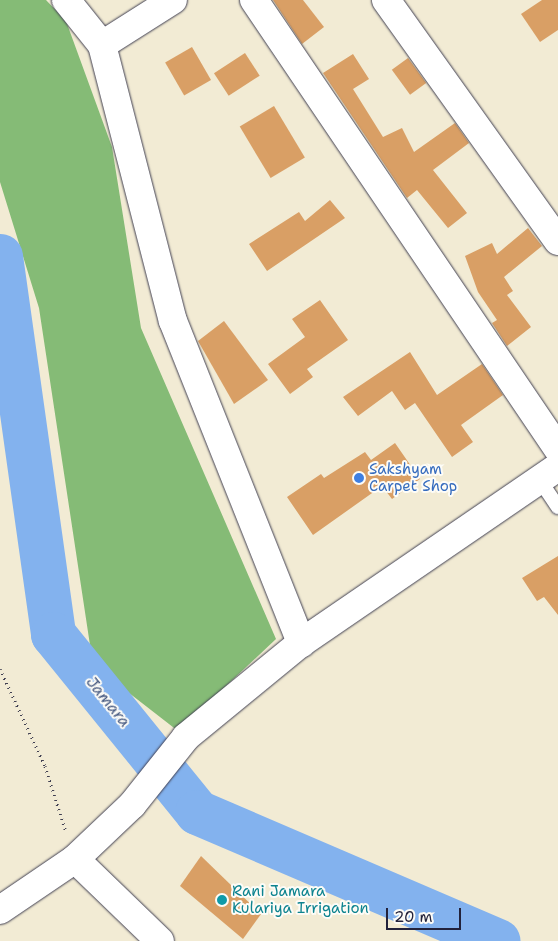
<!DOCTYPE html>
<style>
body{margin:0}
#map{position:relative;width:558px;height:941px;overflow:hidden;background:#f2ebd4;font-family:"Shantell Sans",sans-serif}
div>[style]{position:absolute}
.forest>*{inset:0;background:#85bb76}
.river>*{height:45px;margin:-22.5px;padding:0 22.5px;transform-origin:22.5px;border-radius:22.5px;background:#83b2ee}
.building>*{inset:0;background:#d99f65;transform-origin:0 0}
.path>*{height:3px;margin-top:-1.5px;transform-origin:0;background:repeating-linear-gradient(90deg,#414052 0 1px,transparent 0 5px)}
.roads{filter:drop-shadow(0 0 1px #414052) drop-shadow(0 0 1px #414052)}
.service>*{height:14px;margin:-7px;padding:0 7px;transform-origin:7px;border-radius:7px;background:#fff}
.minor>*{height:28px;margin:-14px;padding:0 14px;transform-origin:14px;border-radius:14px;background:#fff}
.tertiary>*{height:28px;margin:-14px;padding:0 14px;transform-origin:14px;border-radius:14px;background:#fff}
.dots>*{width:14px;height:14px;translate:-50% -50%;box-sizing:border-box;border:2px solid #fdfcf7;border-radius:50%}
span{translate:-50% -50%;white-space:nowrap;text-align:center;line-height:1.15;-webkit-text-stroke:4px #fdfcf7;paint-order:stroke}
.shop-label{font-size:15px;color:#366cbe}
.left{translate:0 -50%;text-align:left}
.culture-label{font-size:15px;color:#0d838f}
.water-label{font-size:16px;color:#495c83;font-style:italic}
.scale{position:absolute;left:386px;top:908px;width:75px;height:22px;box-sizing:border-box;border:2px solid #22223b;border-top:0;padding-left:6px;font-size:15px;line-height:18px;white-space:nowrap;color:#22223b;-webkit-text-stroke:4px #fdfcf7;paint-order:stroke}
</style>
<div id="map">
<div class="forest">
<i style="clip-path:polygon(0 0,46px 0,66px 21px,112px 147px,141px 328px,276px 639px,178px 731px,93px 665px,39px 308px,0 182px)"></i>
</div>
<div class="river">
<i style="left:0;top:256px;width:382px;rotate:82deg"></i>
<i style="left:53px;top:634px;width:229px;rotate:51deg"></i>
<i style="left:197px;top:812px;width:327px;rotate:23.2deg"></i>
</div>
<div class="building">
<i style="clip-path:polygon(273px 0,303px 0,324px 27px,302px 44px)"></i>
<i style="clip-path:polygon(542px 0,558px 0,558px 30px,540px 42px,521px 14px)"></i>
<i style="left:192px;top:47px;width:38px;height:31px;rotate:60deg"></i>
<i style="left:245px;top:53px;width:27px;height:37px;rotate:57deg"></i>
<i style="clip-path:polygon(353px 54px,369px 79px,353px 89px,383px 137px,402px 128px,414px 152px,455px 123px,469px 143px,433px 170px,467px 213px,448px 228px,417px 190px,407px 198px,323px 73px)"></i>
<i style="left:408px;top:58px;width:31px;height:20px;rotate:54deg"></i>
<i style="left:274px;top:106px;width:60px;height:40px;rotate:59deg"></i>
<i style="clip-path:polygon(330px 200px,345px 218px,267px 271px,249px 244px,299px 212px,305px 221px)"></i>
<i style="clip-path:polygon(528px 228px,542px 246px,504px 277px,513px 291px,507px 295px,531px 327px,507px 346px,492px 323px,497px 320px,478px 292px,465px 256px,492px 243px,497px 254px)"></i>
<i style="clip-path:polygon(320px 300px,348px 340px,307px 369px,313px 377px,290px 394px,268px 364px,305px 337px,292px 319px)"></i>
<i style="clip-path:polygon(224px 321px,268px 380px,234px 404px,198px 341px)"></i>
<i style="clip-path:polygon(410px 352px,437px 395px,482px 364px,503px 395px,461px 425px,473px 442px,452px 457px,415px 403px,405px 410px,392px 391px,358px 416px,343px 397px)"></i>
<i style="clip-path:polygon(395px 443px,420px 479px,392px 499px,382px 486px,313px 535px,287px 497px,321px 474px,324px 478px,365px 452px,371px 460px)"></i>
<i style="clip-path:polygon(558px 556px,558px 615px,544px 597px,537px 601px,522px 578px)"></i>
<i style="clip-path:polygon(201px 856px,261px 914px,243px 939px,180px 886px)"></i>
</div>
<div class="path">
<i style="left:0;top:669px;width:107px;rotate:65.1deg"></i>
<i style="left:45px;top:766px;width:69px;rotate:72.3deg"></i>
</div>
<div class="roads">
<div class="service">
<i style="left:539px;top:479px;width:34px;rotate:56deg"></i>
</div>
<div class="minor">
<i style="left:66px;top:0;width:58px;rotate:51.3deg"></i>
<i style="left:102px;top:45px;width:285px;rotate:75.6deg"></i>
<i style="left:173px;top:321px;width:347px;rotate:68.3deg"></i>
<i style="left:254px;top:0;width:542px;rotate:55.9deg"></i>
<i style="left:386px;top:0;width:296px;rotate:54.5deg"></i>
<i style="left:102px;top:45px;width:84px;rotate:-32.4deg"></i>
<i style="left:75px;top:859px;width:118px;rotate:44deg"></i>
</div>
<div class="tertiary">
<i style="left:0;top:910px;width:91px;rotate:-34.2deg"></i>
<i style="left:75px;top:859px;width:79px;rotate:-43.5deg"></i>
<i style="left:132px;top:805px;width:87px;rotate:-51.5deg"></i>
<i style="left:186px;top:737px;width:149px;rotate:-39.3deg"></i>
<i style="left:301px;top:643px;width:311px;rotate:-34.4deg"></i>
</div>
</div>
<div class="dots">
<i style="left:359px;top:478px;background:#3f7fe0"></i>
<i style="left:222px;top:900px;background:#0f9aa8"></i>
</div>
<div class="shop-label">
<span class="left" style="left:369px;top:478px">Sakshyam<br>Carpet Shop</span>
</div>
<div class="culture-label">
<span class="left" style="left:232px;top:900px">Rani Jamara<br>Kulariya Irrigation</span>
</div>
<div class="water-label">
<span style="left:108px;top:702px;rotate:51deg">Jamara</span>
</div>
<div class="scale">20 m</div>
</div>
